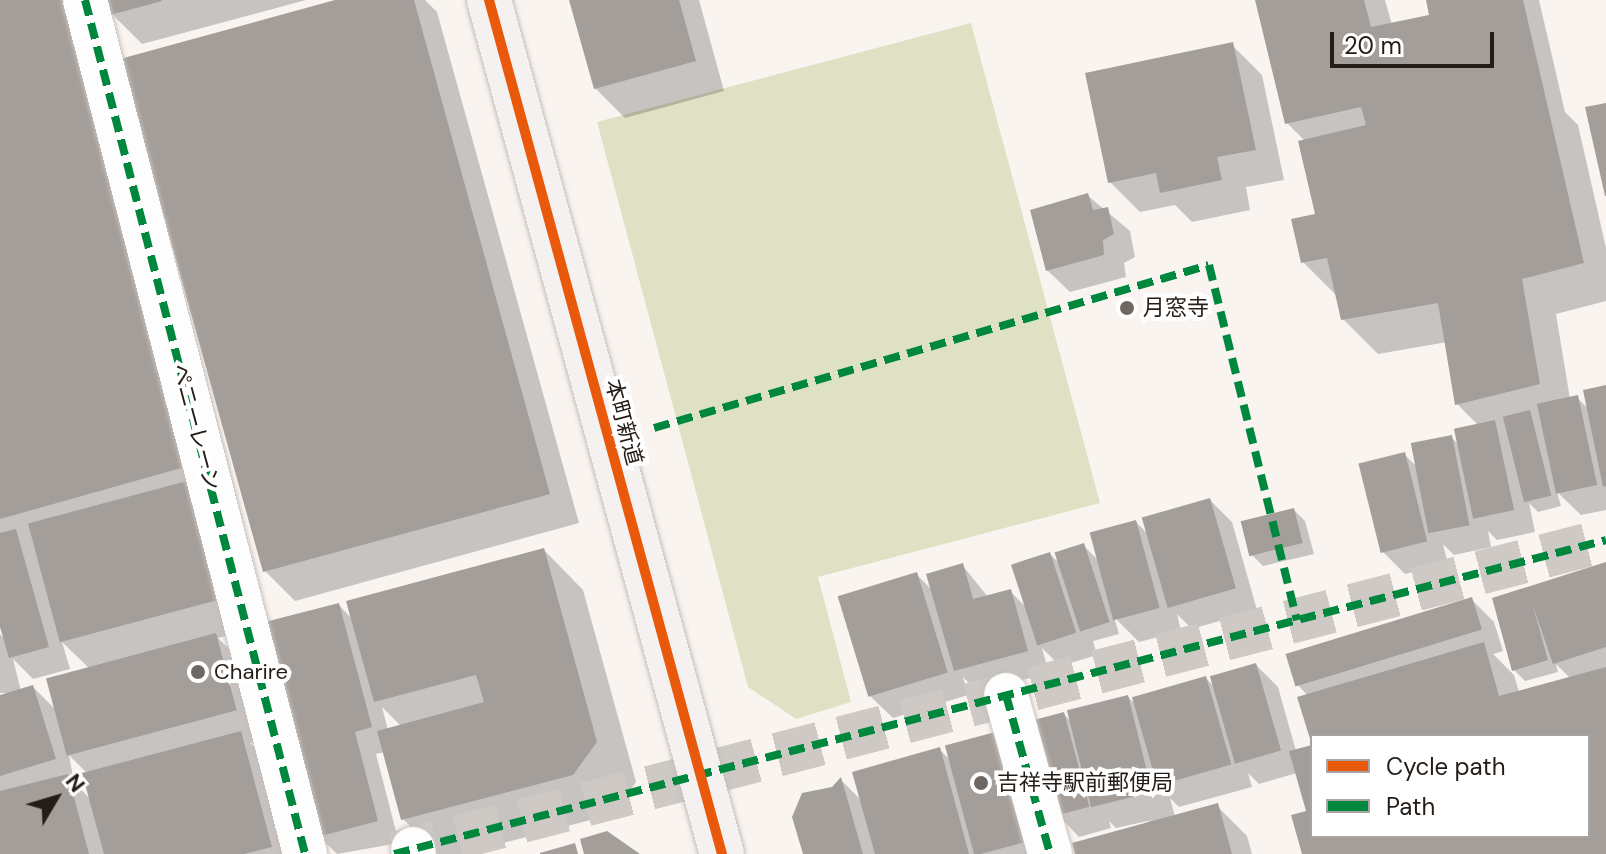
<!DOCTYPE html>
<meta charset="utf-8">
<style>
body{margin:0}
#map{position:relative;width:1606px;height:854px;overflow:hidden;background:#f9f4f0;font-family:"DM Sans","Noto Sans JP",sans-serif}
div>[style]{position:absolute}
.green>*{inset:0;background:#dfe1c4}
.shadow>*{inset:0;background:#0003}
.building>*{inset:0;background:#a49e9a;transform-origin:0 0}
.street-tunnel>*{height:44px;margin-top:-22px;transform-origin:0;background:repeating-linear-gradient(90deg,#cec9c4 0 44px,transparent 0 66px)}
.roads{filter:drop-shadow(0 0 2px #c5bfba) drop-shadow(0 0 2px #c5bfba)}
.street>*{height:44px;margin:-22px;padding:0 22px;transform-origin:22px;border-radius:22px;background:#fefdfd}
.secondary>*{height:44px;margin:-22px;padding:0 22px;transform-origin:22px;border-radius:22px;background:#f5f1f1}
.quiet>*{height:8px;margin-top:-4px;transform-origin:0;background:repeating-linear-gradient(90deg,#00873e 0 16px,transparent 0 24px)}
.cycleway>*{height:10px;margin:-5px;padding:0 5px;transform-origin:5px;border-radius:5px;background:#e8590c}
.dots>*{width:22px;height:22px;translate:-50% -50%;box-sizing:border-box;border:4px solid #fff;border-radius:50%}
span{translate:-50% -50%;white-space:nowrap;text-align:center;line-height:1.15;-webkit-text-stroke:8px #fff;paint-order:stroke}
.poi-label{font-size:22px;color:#241c15}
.left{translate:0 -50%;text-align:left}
.street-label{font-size:22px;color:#241c15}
.legend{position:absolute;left:1310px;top:734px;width:280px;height:104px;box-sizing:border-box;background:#fff;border:2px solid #a7a4a1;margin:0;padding:10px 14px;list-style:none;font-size:24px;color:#241c15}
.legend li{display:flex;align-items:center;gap:16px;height:40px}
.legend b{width:40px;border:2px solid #a7a4a1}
.north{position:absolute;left:16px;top:758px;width:80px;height:80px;-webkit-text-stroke:6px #fff;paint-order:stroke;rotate:52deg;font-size:22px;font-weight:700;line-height:32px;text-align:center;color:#241c15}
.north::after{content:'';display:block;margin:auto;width:28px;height:36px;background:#241c15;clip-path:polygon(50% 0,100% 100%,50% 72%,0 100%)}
.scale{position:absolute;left:1330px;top:32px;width:164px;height:36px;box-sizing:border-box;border:4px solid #241c15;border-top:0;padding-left:10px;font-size:24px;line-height:28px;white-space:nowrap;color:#241c15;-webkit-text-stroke:6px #fff;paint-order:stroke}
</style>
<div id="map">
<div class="green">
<i style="clip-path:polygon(971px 23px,1100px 503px,818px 577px,851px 702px,796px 719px,748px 687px,597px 122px)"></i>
</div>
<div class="shadow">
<i style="clip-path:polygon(evenodd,0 0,258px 627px,218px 638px,245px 665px,265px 739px,250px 743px,263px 756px,289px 854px,0 854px,0 697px,13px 693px,0 693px,0 634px,6px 640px,0 620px,0 0,62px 642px,90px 669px,57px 711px,33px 687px,21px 691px,13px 659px,33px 679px,70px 669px,62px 642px,0 0,69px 755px,88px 774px,92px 801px,74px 782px,69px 755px)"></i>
<i style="clip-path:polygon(108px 0,306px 0,142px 44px,112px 14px)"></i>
<i style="clip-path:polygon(343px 0,425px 0,437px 12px,579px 523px,295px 601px,265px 571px)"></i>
<i style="clip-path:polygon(571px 0,699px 0,724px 91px,625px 118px,595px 88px)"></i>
<i style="clip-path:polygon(1257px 0,1385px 0,1392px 25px,1432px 17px,1428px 0,1539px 0,1565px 112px,1578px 125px,1606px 248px,1606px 301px,1556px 314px,1570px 399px,1577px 398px,1589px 409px,1606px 387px,1606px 510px,1581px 515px,1557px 492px,1561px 506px,1538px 512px,1529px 503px,1535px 532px,1497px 540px,1488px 531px,1491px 547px,1454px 555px,1443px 544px,1448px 564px,1405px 574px,1383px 552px,1404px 454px,1419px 469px,1451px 437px,1460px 446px,1478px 425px,1457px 404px,1447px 342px,1378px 354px,1343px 319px,1338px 297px,1303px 262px,1317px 216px,1305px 141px,1287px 123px)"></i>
<i style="clip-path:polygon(1232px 45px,1262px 75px,1284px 180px,1246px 187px,1250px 210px,1192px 222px,1175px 205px,1140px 212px,1110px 182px)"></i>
<i style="clip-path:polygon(1087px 195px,1130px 231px,1135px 257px,1124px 263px,1126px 277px,1070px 292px,1047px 270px)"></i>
<i style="clip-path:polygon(1210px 500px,1232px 522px,1257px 610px,1192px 629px,1177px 614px,1181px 631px,1139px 642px,1114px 617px,1119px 634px,1093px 641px,1097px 655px,1060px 666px,1042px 648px,1049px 673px,978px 692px,963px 677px,968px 695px,893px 718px,870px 696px,916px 574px,933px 591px,963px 566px,988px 597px,1010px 591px,1026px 607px,1050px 554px,1060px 564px,1084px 546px,1100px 562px,1136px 522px,1150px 536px)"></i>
<i style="clip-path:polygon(1294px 510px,1305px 521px,1314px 554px,1263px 566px,1252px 555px)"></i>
<i style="clip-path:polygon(evenodd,544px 550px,583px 590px,636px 782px,613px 814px,461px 854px,438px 854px,403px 819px,385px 752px,376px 754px,399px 843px,337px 854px,319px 836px,339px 605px,353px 620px,544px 550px,382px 707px,401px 726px,388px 730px,382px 707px)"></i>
<i style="clip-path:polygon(1606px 564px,1606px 854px,1305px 854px,1308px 812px,1297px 773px,1259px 784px,1248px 773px,1252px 787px,1179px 807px,1170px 798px,1175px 817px,1217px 806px,1247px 836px,1252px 854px,1077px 854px,1152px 820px,1116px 828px,1109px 821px,1111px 828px,1079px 837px,1057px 814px,1064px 714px,1072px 723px,1128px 697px,1136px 705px,1206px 678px,1216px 689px,1256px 665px,1278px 687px,1296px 751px,1312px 747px,1312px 836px,1588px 836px,1588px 736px,1312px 737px,1300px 698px,1308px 696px,1298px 685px,1471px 599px,1494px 622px,1503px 651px,1493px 654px,1514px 675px,1519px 692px,1570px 678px,1556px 664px,1558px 672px,1525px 681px,1514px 670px,1494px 599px)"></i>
<i style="clip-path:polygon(940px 750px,1047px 854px,805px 854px,841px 780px,862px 801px)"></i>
</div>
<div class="building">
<i style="clip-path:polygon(0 0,67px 0,199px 463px,0 519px)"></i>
<i style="clip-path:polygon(106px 0,161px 0,162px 1px,110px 15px)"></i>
<i style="clip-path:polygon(335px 0,414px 0,550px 494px,263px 572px,120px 59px)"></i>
<i style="clip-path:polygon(569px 0,679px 0,696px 61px,594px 89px)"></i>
<i style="clip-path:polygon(1255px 0,1364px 0,1371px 27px,1429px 15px,1426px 0,1523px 0,1584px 263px,1522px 279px,1540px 384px,1455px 405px,1438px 303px,1341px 320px,1327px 258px,1301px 263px,1291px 219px,1315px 214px,1298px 141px,1366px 125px,1361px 107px,1285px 124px)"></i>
<i style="clip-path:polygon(1233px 42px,1256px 150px,1217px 157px,1222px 180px,1160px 193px,1156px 173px,1108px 183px,1085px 73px)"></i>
<i style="clip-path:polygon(1606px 103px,1606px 196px,1605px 196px,1585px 107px)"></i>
<i style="clip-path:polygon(1088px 193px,1093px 210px,1108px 207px,1114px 234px,1103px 240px,1104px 255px,1046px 271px,1030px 210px)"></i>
<i style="clip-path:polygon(1606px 385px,1606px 486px,1603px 487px,1583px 390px)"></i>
<i style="left:1578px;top:395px;width:92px;height:42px;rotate:78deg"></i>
<i style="left:1530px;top:410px;width:88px;height:28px;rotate:76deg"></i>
<i style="left:1495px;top:420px;width:92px;height:42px;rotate:78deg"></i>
<i style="left:1452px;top:435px;width:92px;height:42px;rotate:79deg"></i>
<i style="left:1405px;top:452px;width:92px;height:48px;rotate:76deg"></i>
<i style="left:198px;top:478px;width:123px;height:176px;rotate:75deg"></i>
<i style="left:1210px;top:498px;width:94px;height:71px;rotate:74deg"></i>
<i style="left:1294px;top:508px;width:36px;height:55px;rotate:76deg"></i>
<i style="left:1136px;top:520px;width:91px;height:48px;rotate:75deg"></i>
<i style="clip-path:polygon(16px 529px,49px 647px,9px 658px,0 627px,0 533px)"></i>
<i style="left:1084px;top:543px;width:83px;height:31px;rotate:72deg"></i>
<i style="clip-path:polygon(544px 548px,597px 742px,573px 775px,401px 820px,377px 731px,484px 702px,476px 675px,374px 702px,346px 601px)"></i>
<i style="left:1050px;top:552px;width:85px;height:41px;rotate:72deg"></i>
<i style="clip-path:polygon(1606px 562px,1606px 647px,1553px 664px,1532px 603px,1548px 660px,1512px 671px,1492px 598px)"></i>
<i style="clip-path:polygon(963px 563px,973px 599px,1011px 589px,1028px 651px,954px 671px,926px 574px)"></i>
<i style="left:917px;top:572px;width:105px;height:83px;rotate:73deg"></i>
<i style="left:1472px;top:597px;width:34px;height:195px;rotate:73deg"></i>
<i style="clip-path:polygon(339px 603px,372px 727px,355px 732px,378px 821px,317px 837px,261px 623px)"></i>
<i style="left:216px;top:633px;width:80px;height:176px;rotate:75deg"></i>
<i style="clip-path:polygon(1484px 642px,1499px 696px,1606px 667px,1606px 854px,1302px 854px,1291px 815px,1306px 811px,1289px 751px,1312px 745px,1312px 836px,1588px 836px,1588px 736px,1312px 736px,1311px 742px,1297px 697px)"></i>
<i style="left:1256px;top:663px;width:91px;height:48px;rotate:74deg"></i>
<i style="left:1206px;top:676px;width:92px;height:77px;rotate:74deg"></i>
<i style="clip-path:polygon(33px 685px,56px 759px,0 776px,0 695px)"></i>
<i style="left:1128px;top:695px;width:100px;height:63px;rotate:76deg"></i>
<i style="left:1064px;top:712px;width:98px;height:35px;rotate:75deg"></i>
<i style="clip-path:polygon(241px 731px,272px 847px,244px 854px,104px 854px,82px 773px)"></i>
<i style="left:999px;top:731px;width:114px;height:56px;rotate:75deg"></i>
<i style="clip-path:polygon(940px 747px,969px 854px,875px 854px,852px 772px)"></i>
<i style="clip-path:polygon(68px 774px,89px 854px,0 854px,0 791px)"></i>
<i style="clip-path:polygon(841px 777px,863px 854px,803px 854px,792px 817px,802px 793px,832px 787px)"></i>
<i style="clip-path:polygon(1218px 803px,1232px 854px,1075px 854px,1072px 843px)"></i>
<i style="clip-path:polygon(607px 831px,640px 854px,584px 854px,580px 839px)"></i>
<i style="clip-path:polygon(575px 843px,578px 854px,540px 854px,540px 853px)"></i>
</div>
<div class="street-tunnel">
<i style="left:394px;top:854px;width:1252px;rotate:-14.52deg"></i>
</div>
<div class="roads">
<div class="street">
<i style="left:85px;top:0;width:882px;rotate:75.55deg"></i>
<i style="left:1006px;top:695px;width:165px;rotate:74.5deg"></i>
<i style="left:413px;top:849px;width:5px;rotate:79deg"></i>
</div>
<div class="secondary">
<i style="left:489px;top:0;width:885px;rotate:74.74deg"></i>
</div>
</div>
<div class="quiet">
<i style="left:85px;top:0;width:882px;rotate:75.55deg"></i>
<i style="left:654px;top:428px;width:578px;rotate:-16.37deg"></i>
<i style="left:1209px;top:265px;width:366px;rotate:76.1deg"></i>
<i style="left:1006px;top:695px;width:165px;rotate:74.5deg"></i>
<i style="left:394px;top:854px;width:1252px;rotate:-14.52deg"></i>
</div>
<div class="cycleway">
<i style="left:489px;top:0;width:885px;rotate:74.74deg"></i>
</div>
<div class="dots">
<i style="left:1127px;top:308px;background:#6f6862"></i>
<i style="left:198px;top:672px;background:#6f6862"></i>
<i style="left:981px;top:783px;background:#6f6862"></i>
</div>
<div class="poi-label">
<span class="left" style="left:1143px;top:308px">月窓寺</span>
<span class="left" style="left:214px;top:672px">Charire</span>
<span class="left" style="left:997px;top:783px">吉祥寺駅前郵便局</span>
</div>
<div class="street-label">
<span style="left:624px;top:422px;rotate:75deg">本町新道</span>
<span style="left:196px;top:427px;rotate:75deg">ペニーレーン</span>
</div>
<ul class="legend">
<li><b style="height:10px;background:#e8590c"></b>Cycle path</li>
<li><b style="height:10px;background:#00873e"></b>Path</li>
</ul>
<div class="north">N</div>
<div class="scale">20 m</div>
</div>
